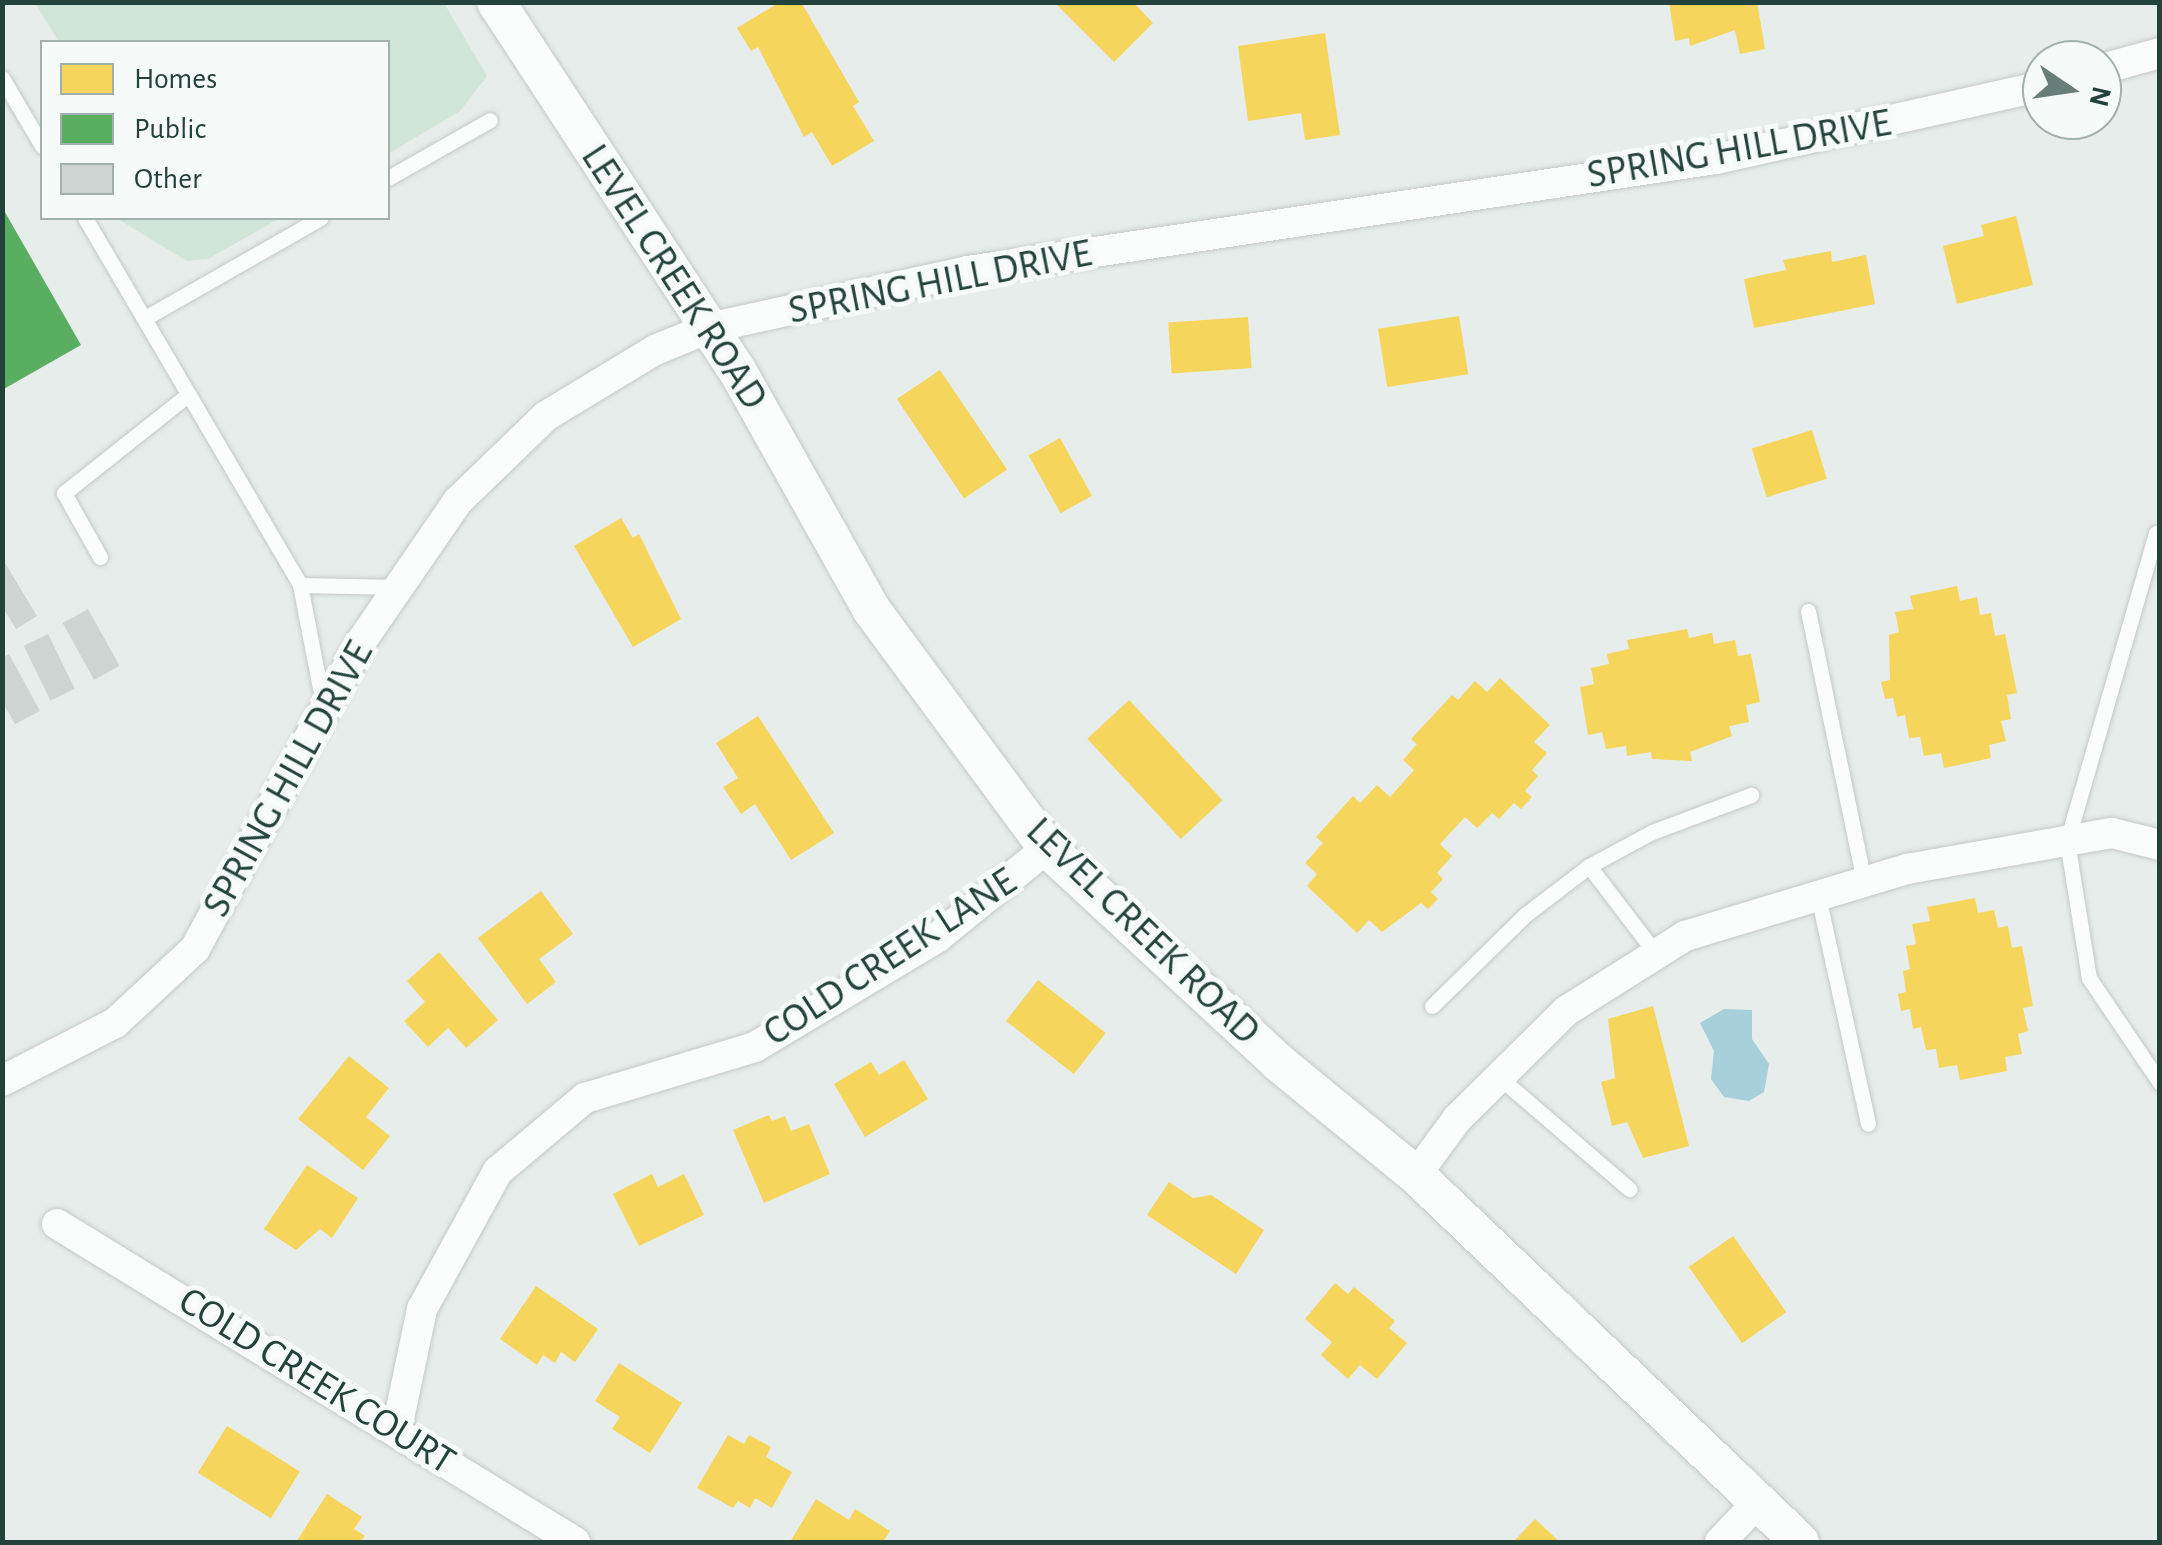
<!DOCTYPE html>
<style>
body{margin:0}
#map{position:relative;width:2162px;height:1545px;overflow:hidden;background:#e7edea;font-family:"Alegreya Sans",sans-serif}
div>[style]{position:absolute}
.green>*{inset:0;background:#d0e6d8}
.water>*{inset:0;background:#a7d0db}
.homes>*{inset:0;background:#f6d55c;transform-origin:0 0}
.public>*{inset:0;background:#5aae61}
.building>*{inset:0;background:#ced4d2;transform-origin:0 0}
.roads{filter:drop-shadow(0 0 2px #c4cac8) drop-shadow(0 0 2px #c4cac8)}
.service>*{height:15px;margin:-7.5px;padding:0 7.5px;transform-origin:7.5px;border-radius:7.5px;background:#fbfcfc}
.minor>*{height:30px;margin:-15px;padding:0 15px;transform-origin:15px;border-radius:15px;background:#fbfcfc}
.tertiary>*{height:38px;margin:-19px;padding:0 19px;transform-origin:19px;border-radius:19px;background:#fbfcfc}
span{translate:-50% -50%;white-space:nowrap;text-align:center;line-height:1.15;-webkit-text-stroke:10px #f6fbf9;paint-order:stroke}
.street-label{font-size:40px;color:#23423c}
.frame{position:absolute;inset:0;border:5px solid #23423c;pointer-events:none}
.legend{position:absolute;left:40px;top:40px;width:350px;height:180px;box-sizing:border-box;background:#f6fbf9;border:2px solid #a2b1ad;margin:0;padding:12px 18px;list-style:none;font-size:30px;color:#23423c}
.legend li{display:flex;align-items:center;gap:20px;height:50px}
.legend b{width:50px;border:2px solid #a2b1ad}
.north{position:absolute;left:2022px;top:40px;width:100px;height:100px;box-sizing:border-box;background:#f6fbf9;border:2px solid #a2b1ad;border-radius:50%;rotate:103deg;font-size:28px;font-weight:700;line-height:40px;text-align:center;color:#23423c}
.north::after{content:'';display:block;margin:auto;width:35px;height:45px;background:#687e79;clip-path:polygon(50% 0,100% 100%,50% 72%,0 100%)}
</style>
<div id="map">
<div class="green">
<i style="clip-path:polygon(35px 3px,444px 3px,487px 76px,460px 111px,388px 154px,388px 42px,59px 42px)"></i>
<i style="clip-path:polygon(116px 218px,115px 218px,280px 218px,208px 259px,187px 261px)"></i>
</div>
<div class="water">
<i style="clip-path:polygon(1724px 1009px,1752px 1010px,1752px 1039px,1769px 1064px,1764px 1092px,1749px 1101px,1724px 1097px,1711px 1079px,1714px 1051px,1700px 1023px)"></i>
</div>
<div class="homes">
<i style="clip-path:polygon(780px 2px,801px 2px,859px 102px,853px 106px,874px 141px,832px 166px,812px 132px,804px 137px,758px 47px,751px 51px,737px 28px)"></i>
<i style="clip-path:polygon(1054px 2px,1133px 2px,1153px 23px,1114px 62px)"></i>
<i style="clip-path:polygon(1669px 2px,1757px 2px,1765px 49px,1740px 54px,1735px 30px,1690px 46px,1689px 38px,1675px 41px)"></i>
<i style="clip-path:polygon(1325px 33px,1340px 135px,1305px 140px,1301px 113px,1248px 121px,1238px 46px)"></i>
<i style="clip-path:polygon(2016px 216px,2033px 285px,1957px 304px,1943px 246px,1984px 236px,1981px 225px)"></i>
<i style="clip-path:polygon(1831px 251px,1832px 262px,1866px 255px,1875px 304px,1754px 328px,1744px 279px,1786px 270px,1783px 260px)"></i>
<i style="left:1459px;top:316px;width:59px;height:82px;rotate:81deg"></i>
<i style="left:1248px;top:317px;width:51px;height:80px;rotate:86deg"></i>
<i style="left:940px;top:370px;width:120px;height:52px;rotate:56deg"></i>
<i style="left:1812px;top:430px;width:51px;height:63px;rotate:73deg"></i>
<i style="left:1060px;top:438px;width:66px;height:36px;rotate:61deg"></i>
<i style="clip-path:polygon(621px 518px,633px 538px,639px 534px,681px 619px,633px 647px,574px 546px)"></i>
<i style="clip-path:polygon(1957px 586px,1960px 601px,1977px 597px,1980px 615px,1991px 613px,1995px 636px,2005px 634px,2017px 693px,2007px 695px,2011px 719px,2001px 721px,2006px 741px,1989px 745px,1991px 758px,1944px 768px,1941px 753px,1924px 756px,1920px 737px,1909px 738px,1905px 715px,1897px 717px,1893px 698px,1885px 699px,1881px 682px,1890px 680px,1889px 635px,1899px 632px,1895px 612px,1913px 609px,1910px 596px)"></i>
<i style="clip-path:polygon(1687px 629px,1689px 638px,1712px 633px,1714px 644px,1735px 640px,1738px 656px,1751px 654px,1760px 702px,1746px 705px,1749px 722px,1729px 726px,1732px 736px,1690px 752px,1692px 761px,1652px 759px,1651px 752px,1627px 756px,1626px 746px,1606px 749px,1602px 732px,1588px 735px,1580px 687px,1594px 684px,1591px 668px,1609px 664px,1607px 654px,1629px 649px,1627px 640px)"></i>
<i style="clip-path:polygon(1500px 678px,1550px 725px,1534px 742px,1547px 753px,1532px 770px,1538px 776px,1525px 791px,1532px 797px,1521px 809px,1514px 803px,1499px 819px,1492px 813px,1477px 828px,1465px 817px,1440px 844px,1452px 856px,1437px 873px,1443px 879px,1431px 892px,1438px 899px,1428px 909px,1421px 903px,1382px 932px,1369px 920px,1357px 933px,1307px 886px,1317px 874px,1305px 863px,1323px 843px,1316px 837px,1353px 796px,1360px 803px,1377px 785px,1390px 797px,1414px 770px,1403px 760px,1417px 744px,1411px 739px,1452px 695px,1458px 700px,1475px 681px,1487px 692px)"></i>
<i style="left:1129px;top:700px;width:137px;height:57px;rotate:47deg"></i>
<i style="clip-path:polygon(758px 716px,834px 833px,791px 860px,755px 804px,741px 814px,723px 787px,738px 778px,716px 743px)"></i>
<i style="clip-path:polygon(541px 891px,573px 934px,539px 959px,556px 982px,527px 1004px,478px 938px)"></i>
<i style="clip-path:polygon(1975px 898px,1978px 913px,1994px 910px,1998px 928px,2008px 926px,2012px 948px,2022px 946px,2033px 1006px,2023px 1008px,2028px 1031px,2018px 1034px,2022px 1054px,2005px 1057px,2007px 1071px,1960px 1080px,1957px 1065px,1939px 1068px,1936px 1049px,1926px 1050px,1921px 1027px,1913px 1029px,1910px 1009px,1901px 1011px,1898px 994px,1906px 992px,1903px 971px,1910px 969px,1906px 946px,1916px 944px,1912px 924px,1930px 921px,1927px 907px)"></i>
<i style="clip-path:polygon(439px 952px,498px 1020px,466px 1048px,448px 1028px,428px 1047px,404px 1021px,425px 1002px,407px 981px)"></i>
<i style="left:1038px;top:980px;width:86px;height:52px;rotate:38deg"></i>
<i style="clip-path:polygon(1653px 1006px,1689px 1146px,1643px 1158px,1627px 1122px,1612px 1126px,1601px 1082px,1615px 1078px,1608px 1019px)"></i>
<i style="clip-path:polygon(349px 1056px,389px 1088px,366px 1117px,390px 1136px,363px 1170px,298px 1119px)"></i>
<i style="clip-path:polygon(904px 1060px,928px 1099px,865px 1137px,834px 1084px,871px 1062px,879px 1075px)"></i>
<i style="clip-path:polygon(769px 1115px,772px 1121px,785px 1116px,791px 1131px,809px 1124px,830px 1174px,764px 1203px,733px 1130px)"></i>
<i style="clip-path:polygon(307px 1165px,358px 1198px,332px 1238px,320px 1229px,296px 1250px,264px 1229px)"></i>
<i style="clip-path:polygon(652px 1174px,658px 1187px,684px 1174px,704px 1215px,639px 1246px,613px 1194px)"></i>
<i style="clip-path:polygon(1169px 1182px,1193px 1198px,1211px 1195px,1264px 1230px,1236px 1274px,1147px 1215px)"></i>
<i style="left:1733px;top:1236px;width:93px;height:54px;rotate:55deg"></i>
<i style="clip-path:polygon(1335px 1283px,1348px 1294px,1354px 1287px,1395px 1321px,1389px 1328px,1407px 1343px,1377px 1379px,1360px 1365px,1348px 1379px,1321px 1355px,1332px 1342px,1305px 1319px)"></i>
<i style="clip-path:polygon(536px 1286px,598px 1329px,575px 1362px,561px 1352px,555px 1363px,543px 1355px,537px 1365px,500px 1339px)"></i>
<i style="clip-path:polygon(619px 1363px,682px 1403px,650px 1453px,612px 1429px,620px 1417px,595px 1401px)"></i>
<i style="left:227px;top:1426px;width:86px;height:55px;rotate:32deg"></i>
<i style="clip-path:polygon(728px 1435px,744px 1444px,749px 1435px,771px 1447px,766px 1457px,792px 1472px,772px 1508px,755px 1498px,750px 1508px,738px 1501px,733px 1508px,697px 1488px)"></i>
<i style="clip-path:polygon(327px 1494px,362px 1517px,354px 1529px,365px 1536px,360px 1542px,296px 1542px)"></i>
<i style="clip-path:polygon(816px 1499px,849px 1520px,855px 1509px,890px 1531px,883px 1542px,790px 1542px)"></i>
<i style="clip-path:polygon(1535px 1519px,1560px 1542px,1513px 1542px)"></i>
</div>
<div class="public">
<i style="clip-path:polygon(2px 207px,81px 345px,2px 390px)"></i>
</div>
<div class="building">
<i style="clip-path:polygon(2px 558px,37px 616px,16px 629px,2px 606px)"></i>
<i style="left:88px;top:609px;width:65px;height:29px;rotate:61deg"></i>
<i style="left:48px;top:634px;width:61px;height:27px;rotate:64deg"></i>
<i style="clip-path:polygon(9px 654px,40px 711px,15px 724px,2px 701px,2px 658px)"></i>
</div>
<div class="roads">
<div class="service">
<i style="left:2px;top:78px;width:79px;rotate:59.5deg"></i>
<i style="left:388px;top:178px;width:117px;rotate:-29.6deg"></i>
<i style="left:85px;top:218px;width:425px;rotate:59.6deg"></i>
<i style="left:300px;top:585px;width:120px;rotate:79deg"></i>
<i style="left:145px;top:318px;width:202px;rotate:-29.7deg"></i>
<i style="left:2156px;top:533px;width:321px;rotate:106.1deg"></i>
<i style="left:2067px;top:841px;width:139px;rotate:80.9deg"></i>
<i style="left:2089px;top:978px;width:127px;rotate:55.9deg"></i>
<i style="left:100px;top:557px;width:73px;rotate:-119.4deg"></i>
<i style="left:64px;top:493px;width:159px;rotate:-38.4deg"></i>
<i style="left:300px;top:585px;width:99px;rotate:1.2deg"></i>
<i style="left:1808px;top:611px;width:277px;rotate:78.3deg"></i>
<i style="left:1589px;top:866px;width:72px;rotate:-28.4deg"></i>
<i style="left:1652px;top:832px;width:106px;rotate:-20.5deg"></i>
<i style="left:1818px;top:896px;width:233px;rotate:77.6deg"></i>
<i style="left:1432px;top:1006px;width:130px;rotate:-44.4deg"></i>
<i style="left:1525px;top:915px;width:81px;rotate:-37.4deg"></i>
<i style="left:1589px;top:866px;width:111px;rotate:52.7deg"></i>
<i style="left:1499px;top:1077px;width:172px;rotate:40.7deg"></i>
</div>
<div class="minor">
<i style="left:2102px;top:69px;width:60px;rotate:-15.4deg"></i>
<i style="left:2px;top:1081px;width:127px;rotate:-27.2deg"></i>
<i style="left:115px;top:1023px;width:109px;rotate:-42.8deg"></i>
<i style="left:195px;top:949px;width:349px;rotate:-61.6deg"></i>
<i style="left:361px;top:642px;width:171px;rotate:-55.5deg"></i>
<i style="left:458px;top:501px;width:122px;rotate:-44deg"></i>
<i style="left:546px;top:416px;width:127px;rotate:-31.2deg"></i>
<i style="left:655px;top:350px;width:58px;rotate:-22.2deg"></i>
<i style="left:709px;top:328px;width:265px;rotate:-12.4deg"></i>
<i style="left:968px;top:271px;width:756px;rotate:-8.52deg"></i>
<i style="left:1716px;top:159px;width:334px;rotate:-12.6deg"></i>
<i style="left:1416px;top:1175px;width:69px;rotate:-53.8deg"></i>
<i style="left:1457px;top:1119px;width:153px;rotate:-44.7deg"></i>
<i style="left:1566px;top:1011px;width:141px;rotate:-32.2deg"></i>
<i style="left:1685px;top:936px;width:232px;rotate:-16.8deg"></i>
<i style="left:1907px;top:869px;width:208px;rotate:-10deg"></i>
<i style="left:2112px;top:833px;width:49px;rotate:14deg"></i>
<i style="left:57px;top:1224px;width:608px;rotate:31.55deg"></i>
<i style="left:397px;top:1428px;width:122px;rotate:-78.1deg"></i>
<i style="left:422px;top:1309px;width:158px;rotate:-61.2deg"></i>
<i style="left:498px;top:1171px;width:114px;rotate:-40deg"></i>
<i style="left:585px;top:1098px;width:177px;rotate:-16.7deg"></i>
<i style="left:755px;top:1047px;width:214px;rotate:-31deg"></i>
<i style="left:938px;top:937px;width:141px;rotate:-39.2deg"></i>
<i style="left:1720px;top:1542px;width:55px;rotate:-46.5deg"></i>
</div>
<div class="tertiary">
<i style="left:496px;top:2px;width:440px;rotate:56.8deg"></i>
<i style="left:737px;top:370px;width:274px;rotate:60.7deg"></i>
<i style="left:871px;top:609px;width:297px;rotate:53.6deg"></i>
<i style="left:1047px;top:848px;width:316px;rotate:42.8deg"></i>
<i style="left:1279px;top:1063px;width:177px;rotate:39.3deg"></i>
<i style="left:1416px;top:1175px;width:531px;rotate:43.7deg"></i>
</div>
</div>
<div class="street-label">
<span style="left:1739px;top:149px;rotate:-10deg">SPRING HILL DRIVE</span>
<span style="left:674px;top:277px;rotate:57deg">LEVEL CREEK ROAD</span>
<span style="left:940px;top:282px;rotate:-11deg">SPRING HILL DRIVE</span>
<span style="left:288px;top:779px;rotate:-61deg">SPRING HILL DRIVE</span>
<span style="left:1143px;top:931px;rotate:44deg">LEVEL CREEK ROAD</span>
<span style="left:890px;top:957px;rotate:-33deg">COLD CREEK LANE</span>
<span style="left:317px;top:1381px;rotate:32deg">COLD CREEK COURT</span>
</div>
<div class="frame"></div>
<ul class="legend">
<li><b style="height:28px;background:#f6d55c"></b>Homes</li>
<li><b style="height:28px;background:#5aae61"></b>Public</li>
<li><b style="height:28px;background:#ced4d2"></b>Other</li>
</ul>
<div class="north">N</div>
</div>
